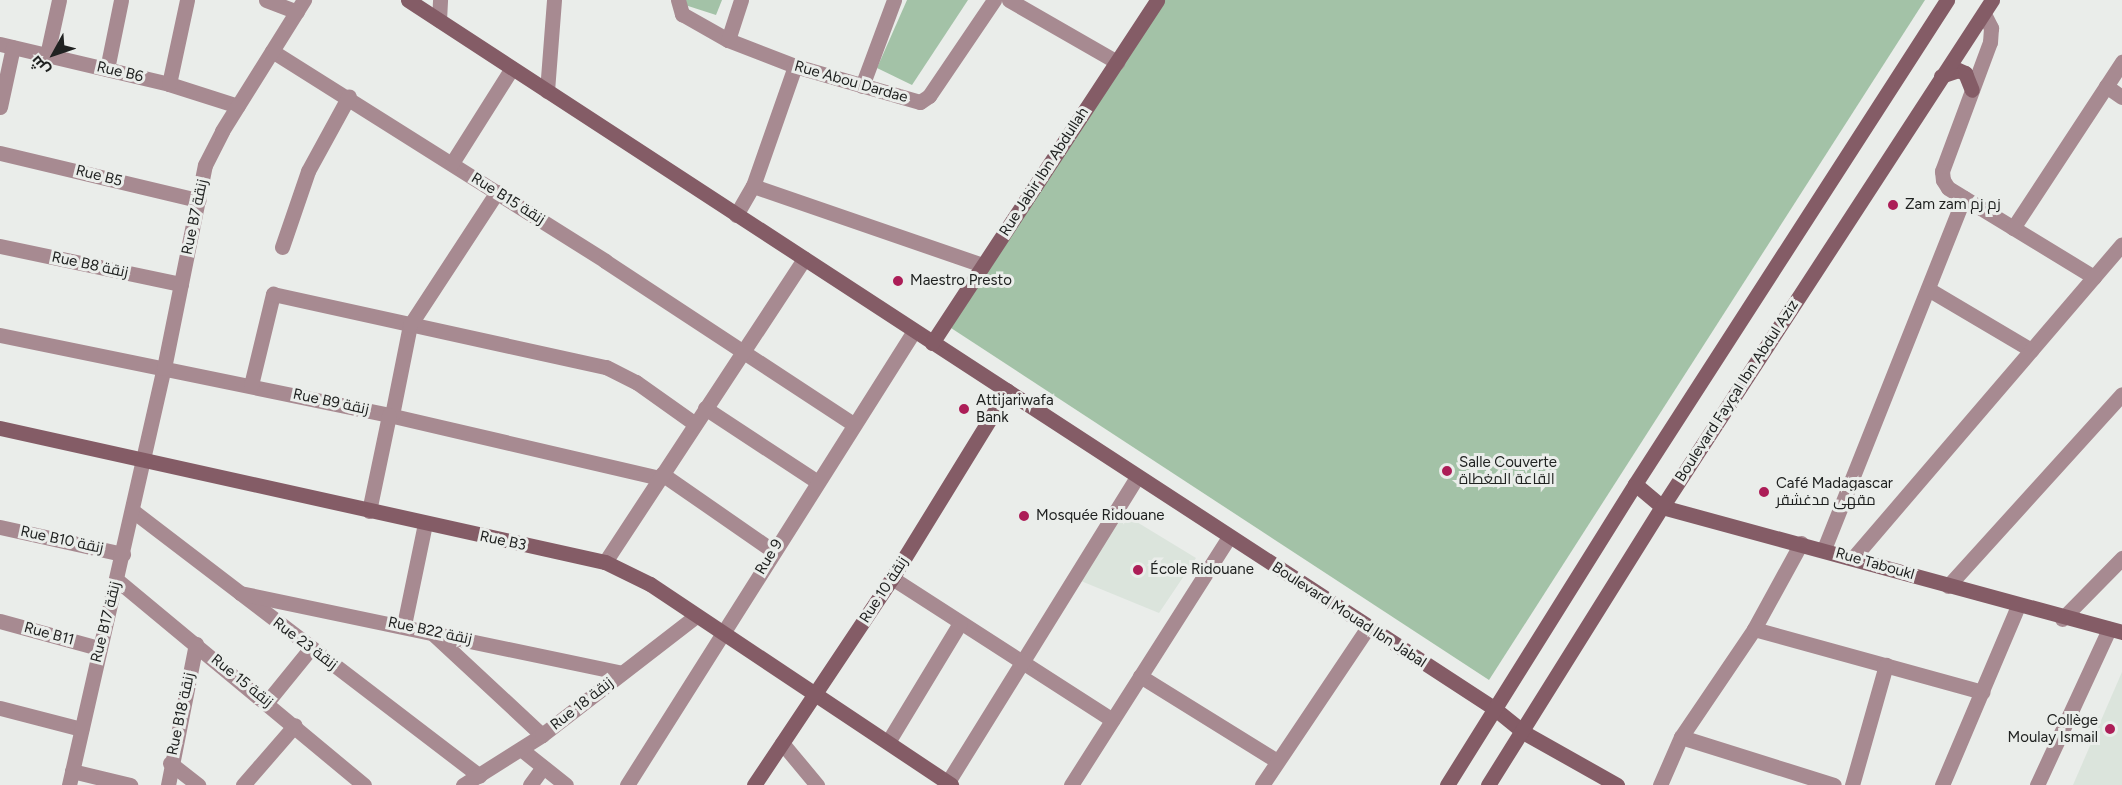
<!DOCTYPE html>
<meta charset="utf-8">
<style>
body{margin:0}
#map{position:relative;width:2122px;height:785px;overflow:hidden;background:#eaedea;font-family:Figtree,Cairo,sans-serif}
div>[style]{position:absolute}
.built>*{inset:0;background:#dbe4dc}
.green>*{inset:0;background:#a3c2a7}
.street>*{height:15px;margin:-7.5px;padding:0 7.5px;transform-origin:7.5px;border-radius:7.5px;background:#a78a91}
.secondary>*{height:15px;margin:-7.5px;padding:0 7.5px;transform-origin:7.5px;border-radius:7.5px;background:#845c66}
.dots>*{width:16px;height:16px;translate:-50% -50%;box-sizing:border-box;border:3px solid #eaedea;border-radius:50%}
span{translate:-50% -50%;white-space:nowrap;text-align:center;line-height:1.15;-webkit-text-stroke:6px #eaedea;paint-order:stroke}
.street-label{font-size:15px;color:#202221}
.poi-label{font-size:15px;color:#202221}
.left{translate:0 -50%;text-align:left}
.right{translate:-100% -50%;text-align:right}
.north{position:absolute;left:24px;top:24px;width:60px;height:60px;-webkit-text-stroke:4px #eaedea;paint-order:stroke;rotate:230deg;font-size:16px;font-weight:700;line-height:24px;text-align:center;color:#202221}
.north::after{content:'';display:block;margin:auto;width:21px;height:27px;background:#202221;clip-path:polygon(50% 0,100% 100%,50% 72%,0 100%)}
</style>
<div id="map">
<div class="built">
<i style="clip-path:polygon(1122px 513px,1196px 558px,1159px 613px,1081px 581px)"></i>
<i style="clip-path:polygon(2122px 672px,2122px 785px,2073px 785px)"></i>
</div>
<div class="green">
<i style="clip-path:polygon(686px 0,722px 0,716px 15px,685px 5px)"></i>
<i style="clip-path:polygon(907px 0,968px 0,912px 85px,877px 68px)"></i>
<i style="clip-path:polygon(1162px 0,1925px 0,1489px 680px,951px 328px)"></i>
</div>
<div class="street">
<i style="left:266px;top:0;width:33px;rotate:21deg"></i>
<i style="left:678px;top:0;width:15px;rotate:74deg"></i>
<i style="left:682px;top:14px;width:53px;rotate:29.5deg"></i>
<i style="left:728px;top:40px;width:72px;rotate:21.2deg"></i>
<i style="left:795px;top:66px;width:130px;rotate:16.1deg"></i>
<i style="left:920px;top:102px;width:11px;rotate:-34deg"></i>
<i style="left:929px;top:96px;width:116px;rotate:-55.9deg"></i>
<i style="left:1009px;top:0;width:125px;rotate:29.9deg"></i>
<i style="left:1984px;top:14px;width:16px;rotate:63deg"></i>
<i style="left:1991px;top:28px;width:14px;rotate:94deg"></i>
<i style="left:1990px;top:42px;width:138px;rotate:110.4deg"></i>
<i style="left:1942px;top:171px;width:9px;rotate:84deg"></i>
<i style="left:1943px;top:180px;width:9px;rotate:58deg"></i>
<i style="left:1948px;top:188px;width:171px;rotate:31.4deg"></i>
<i style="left:439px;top:20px;width:20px;rotate:-87deg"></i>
<i style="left:728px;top:40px;width:42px;rotate:-72deg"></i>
<i style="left:0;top:44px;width:174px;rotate:13.3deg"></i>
<i style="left:169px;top:84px;width:72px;rotate:17.7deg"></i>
<i style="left:272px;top:51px;width:394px;rotate:32.2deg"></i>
<i style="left:605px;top:261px;width:297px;rotate:33.3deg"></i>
<i style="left:47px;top:55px;width:56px;rotate:-77.7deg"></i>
<i style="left:107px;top:69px;width:70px;rotate:-78.5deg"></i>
<i style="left:169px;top:84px;width:86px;rotate:-77.9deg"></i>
<i style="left:862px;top:86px;width:92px;rotate:-69.6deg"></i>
<i style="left:2106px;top:86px;width:19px;rotate:35deg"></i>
<i style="left:547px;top:91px;width:91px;rotate:-85.6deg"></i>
<i style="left:0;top:107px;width:61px;rotate:-77.8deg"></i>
<i style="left:0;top:153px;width:204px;rotate:13.4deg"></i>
<i style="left:452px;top:163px;width:112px;rotate:-57.7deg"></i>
<i style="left:753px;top:186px;width:243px;rotate:19deg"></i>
<i style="left:736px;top:215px;width:34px;rotate:-60deg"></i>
<i style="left:753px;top:186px;width:127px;rotate:-70.7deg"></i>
<i style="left:2013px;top:228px;width:199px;rotate:-56.7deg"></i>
<i style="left:0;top:246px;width:185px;rotate:11.9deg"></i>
<i style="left:282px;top:247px;width:80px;rotate:-71.1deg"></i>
<i style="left:308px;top:171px;width:85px;rotate:-61.3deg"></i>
<i style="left:1928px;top:289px;width:120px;rotate:30.6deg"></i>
<i style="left:0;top:335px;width:397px;rotate:11.6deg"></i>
<i style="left:389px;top:415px;width:278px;rotate:13.1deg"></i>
<i style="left:251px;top:385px;width:94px;rotate:-76.4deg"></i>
<i style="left:273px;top:294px;width:341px;rotate:12.4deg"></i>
<i style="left:606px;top:367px;width:34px;rotate:27deg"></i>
<i style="left:636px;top:382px;width:71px;rotate:35.3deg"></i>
<i style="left:705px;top:408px;width:133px;rotate:33.3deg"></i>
<i style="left:392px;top:415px;width:92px;rotate:-78.7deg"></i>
<i style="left:410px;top:325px;width:159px;rotate:-56.8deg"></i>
<i style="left:662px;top:474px;width:135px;rotate:34.7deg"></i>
<i style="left:133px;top:511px;width:436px;rotate:37.4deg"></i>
<i style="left:369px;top:511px;width:98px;rotate:-78.2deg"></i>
<i style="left:0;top:527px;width:126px;rotate:12.4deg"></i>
<i style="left:1824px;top:549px;width:378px;rotate:-68.3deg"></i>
<i style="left:1853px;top:558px;width:413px;rotate:-49.4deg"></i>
<i style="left:605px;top:562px;width:363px;rotate:-56.7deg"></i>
<i style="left:892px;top:578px;width:262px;rotate:32.8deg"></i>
<i style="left:117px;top:580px;width:321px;rotate:39.7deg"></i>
<i style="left:1948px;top:586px;width:259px;rotate:-47.8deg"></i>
<i style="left:240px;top:593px;width:390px;rotate:11.8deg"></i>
<i style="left:2062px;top:619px;width:86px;rotate:-45.5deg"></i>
<i style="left:0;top:621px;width:103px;rotate:15.3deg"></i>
<i style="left:404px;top:625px;width:103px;rotate:-78.3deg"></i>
<i style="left:1754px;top:629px;width:237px;rotate:15.4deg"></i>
<i style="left:430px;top:631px;width:153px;rotate:42.9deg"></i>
<i style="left:1140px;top:676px;width:161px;rotate:31.8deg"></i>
<i style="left:267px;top:702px;width:68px;rotate:-50.9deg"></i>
<i style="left:0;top:708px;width:84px;rotate:14.5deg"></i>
<i style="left:1681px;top:737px;width:160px;rotate:17.4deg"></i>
<i style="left:888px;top:742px;width:139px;rotate:-58.8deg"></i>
<i style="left:782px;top:743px;width:55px;rotate:50.2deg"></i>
<i style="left:522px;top:750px;width:56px;rotate:38.5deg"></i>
<i style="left:170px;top:763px;width:36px;rotate:38deg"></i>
<i style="left:72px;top:771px;width:60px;rotate:13.6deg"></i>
<i style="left:69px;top:785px;width:428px;rotate:-77.2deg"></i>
<i style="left:164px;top:368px;width:207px;rotate:-78.6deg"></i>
<i style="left:205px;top:165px;width:38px;rotate:-63deg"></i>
<i style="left:222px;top:131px;width:155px;rotate:-58deg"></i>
<i style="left:168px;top:785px;width:144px;rotate:-78.8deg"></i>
<i style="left:243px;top:785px;width:79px;rotate:-49.1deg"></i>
<i style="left:463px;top:785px;width:93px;rotate:-32.3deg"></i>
<i style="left:542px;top:735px;width:195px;rotate:-37.7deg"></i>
<i style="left:530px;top:785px;width:22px;rotate:-54deg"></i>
<i style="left:627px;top:785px;width:537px;rotate:-57.7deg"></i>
<i style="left:946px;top:785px;width:362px;rotate:-58.2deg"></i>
<i style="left:1071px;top:785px;width:294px;rotate:-57.5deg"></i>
<i style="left:1262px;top:785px;width:190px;rotate:-56.1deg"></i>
<i style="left:1660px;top:785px;width:52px;rotate:-66.4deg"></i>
<i style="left:1681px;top:737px;width:130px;rotate:-55.9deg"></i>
<i style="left:1754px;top:629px;width:98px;rotate:-61.3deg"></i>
<i style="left:1852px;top:785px;width:125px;rotate:-74.2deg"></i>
<i style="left:1942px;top:785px;width:194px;rotate:-67deg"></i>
<i style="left:2037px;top:785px;width:172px;rotate:-65.2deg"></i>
</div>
<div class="secondary">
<i style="left:408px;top:0;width:1298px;rotate:33.11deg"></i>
<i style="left:1495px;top:709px;width:36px;rotate:39deg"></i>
<i style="left:1523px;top:732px;width:108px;rotate:29.4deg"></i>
<i style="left:1941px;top:76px;width:18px;rotate:-19deg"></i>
<i style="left:1958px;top:70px;width:8px;rotate:23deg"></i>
<i style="left:1965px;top:73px;width:18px;rotate:68deg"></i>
<i style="left:932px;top:343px;width:410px;rotate:-56.7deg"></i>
<i style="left:0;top:428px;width:620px;rotate:12.49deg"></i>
<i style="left:605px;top:562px;width:50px;rotate:26.1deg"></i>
<i style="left:650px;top:584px;width:362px;rotate:33.7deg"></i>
<i style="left:1635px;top:484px;width:35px;rotate:40deg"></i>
<i style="left:1662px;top:507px;width:477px;rotate:15.2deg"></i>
<i style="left:754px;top:785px;width:249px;rotate:-56.3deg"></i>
<i style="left:892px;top:578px;width:220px;rotate:-58.4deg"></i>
<i style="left:1447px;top:785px;width:355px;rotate:-58deg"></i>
<i style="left:1635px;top:484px;width:576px;rotate:-57.19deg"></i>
<i style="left:1488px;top:785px;width:328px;rotate:-58deg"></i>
<i style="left:1662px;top:507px;width:605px;rotate:-56.94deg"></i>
</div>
<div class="dots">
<i style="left:1893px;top:205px;background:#ac1d57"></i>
<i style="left:898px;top:281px;background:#ac1d57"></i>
<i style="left:964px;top:409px;background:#ac1d57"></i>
<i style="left:1447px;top:471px;background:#ac1d57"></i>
<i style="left:1764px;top:492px;background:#ac1d57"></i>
<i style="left:1024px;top:516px;background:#ac1d57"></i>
<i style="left:1138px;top:570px;background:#ac1d57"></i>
<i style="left:2110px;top:729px;background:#ac1d57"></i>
</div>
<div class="street-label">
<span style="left:120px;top:72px;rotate:13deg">Rue B6</span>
<span style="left:851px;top:82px;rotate:16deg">Rue Abou Dardae</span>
<span style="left:1044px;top:172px;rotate:-57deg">Rue Jabir Ibn Abdullah</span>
<span style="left:99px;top:176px;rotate:14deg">Rue B5</span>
<span style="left:508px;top:199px;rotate:32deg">Rue B15 زنقة</span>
<span style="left:195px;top:217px;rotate:-78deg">Rue B7 زنقة</span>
<span style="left:90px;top:265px;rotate:12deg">Rue B8 زنقة</span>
<span style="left:1737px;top:391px;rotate:-57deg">Boulevard Fayçal Ibn Abdul Aziz</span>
<span style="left:331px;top:402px;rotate:12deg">Rue B9 زنقة</span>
<span style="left:62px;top:540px;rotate:12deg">Rue B10 زنقة</span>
<span style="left:503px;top:541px;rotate:12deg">Rue B3</span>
<span style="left:769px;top:557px;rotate:-59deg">Rue 9</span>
<span style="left:1875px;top:564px;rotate:16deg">Rue Taboukl</span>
<span style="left:884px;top:590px;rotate:-57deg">Rue 10 زنقة</span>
<span style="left:1349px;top:615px;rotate:33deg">Boulevard Mouad Ibn Jabal</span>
<span style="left:106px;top:622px;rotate:-76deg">Rue B17 زنقة</span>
<span style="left:430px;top:631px;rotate:12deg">Rue B22 زنقة</span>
<span style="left:49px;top:634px;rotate:15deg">Rue B11</span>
<span style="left:305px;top:644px;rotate:37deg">Rue 23 زنقة</span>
<span style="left:242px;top:681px;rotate:39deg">Rue 15 زنقة</span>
<span style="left:582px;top:704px;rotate:-38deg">Rue 18 زنقة</span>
<span style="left:181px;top:714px;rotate:-78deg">Rue B18 زنقة</span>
</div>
<div class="poi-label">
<span class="left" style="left:1905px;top:205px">Zam zam زم زم</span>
<span class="left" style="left:910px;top:281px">Maestro Presto</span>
<span class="left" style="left:976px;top:409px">Attijariwafa<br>Bank</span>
<span class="left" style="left:1459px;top:471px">Salle Couverte<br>القاعة المغطاة</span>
<span class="left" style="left:1776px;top:492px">Café Madagascar<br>مقهى مدغشقر</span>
<span class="left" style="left:1036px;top:516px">Mosquée Ridouane</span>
<span class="left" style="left:1150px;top:570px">École Ridouane</span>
<span class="right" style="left:2098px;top:729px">Collège<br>Moulay Ismail</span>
</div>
<div class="north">ش</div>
</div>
